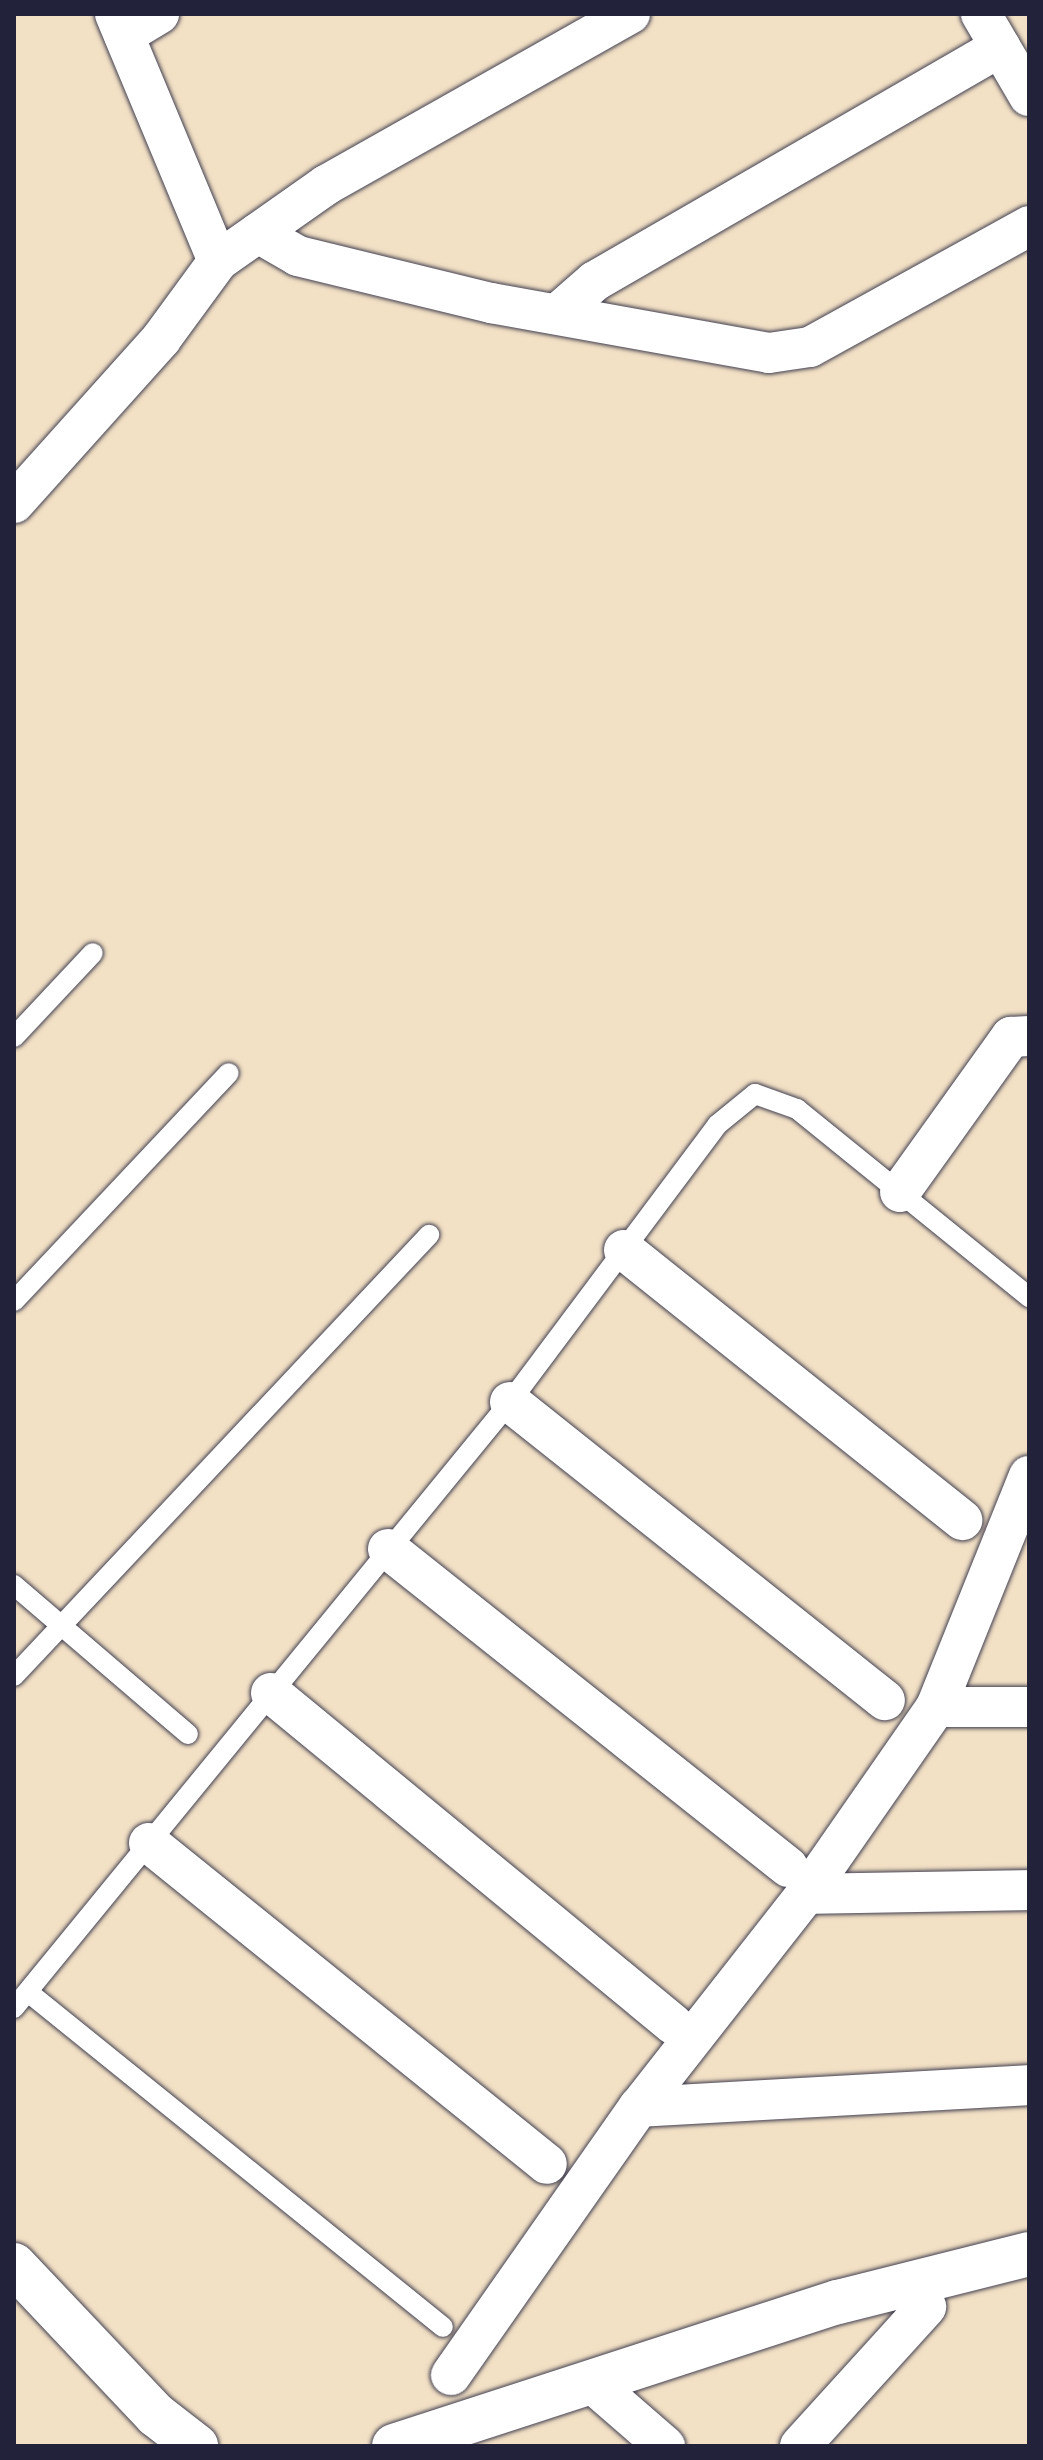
<!DOCTYPE html>
<style>
body{margin:0}
#map{position:relative;width:1043px;height:2460px;overflow:hidden;background:#f3e1c5;font-family:Delius,sans-serif}
div>[style]{position:absolute}
.roads{filter:drop-shadow(0 0 2px #413f50) drop-shadow(0 0 2px #413f50)}
.service>*{height:20px;margin:-10px;padding:0 10px;transform-origin:10px;border-radius:10px;background:#fff}
.minor>*{height:40px;margin:-20px;padding:0 20px;transform-origin:20px;border-radius:20px;background:#fff}
.tertiary>*{height:44px;margin:-22px;padding:0 22px;transform-origin:22px;border-radius:22px;background:#fff}
span{translate:-50% -50%;white-space:nowrap;text-align:center;line-height:1.15;-webkit-text-stroke:6px #fff;paint-order:stroke}
.frame{position:absolute;inset:0;border:16px solid #22223b;pointer-events:none}
</style>
<div id="map">
<div class="roads">
<div class="service">
<i style="left:14px;top:1037px;width:115px;rotate:-46.8deg"></i>
<i style="left:14px;top:1301px;width:313px;rotate:-46.7deg"></i>
<i style="left:14px;top:1585px;width:229px;rotate:40.6deg"></i>
<i style="left:14px;top:1676px;width:606px;rotate:-46.74deg"></i>
<i style="left:28px;top:1992px;width:533px;rotate:38.91deg"></i>
<i style="left:14px;top:2008px;width:783px;rotate:-50.7deg"></i>
<i style="left:510px;top:1402px;width:346px;rotate:-53.2deg"></i>
<i style="left:717px;top:1125px;width:49px;rotate:-39.2deg"></i>
<i style="left:755px;top:1094px;width:45px;rotate:19.7deg"></i>
<i style="left:797px;top:1109px;width:299px;rotate:39deg"></i>
</div>
<div class="minor">
<i style="left:115px;top:14px;width:268px;rotate:67.4deg"></i>
<i style="left:981px;top:14px;width:95px;rotate:59.7deg"></i>
<i style="left:124px;top:35px;width:41px;rotate:-31deg"></i>
<i style="left:258px;top:233px;width:46px;rotate:29.9deg"></i>
<i style="left:298px;top:256px;width:199px;rotate:13.7deg"></i>
<i style="left:491px;top:303px;width:282px;rotate:10.2deg"></i>
<i style="left:769px;top:353px;width:41px;rotate:-8.3deg"></i>
<i style="left:810px;top:347px;width:250px;rotate:-28.9deg"></i>
<i style="left:557px;top:314px;width:50px;rotate:-41deg"></i>
<i style="left:595px;top:281px;width:468px;rotate:-30deg"></i>
<i style="left:14px;top:503px;width:220px;rotate:-48.1deg"></i>
<i style="left:161px;top:339px;width:97px;rotate:-53.8deg"></i>
<i style="left:218px;top:261px;width:132px;rotate:-35.1deg"></i>
<i style="left:326px;top:185px;width:349px;rotate:-29.4deg"></i>
<i style="left:900px;top:1192px;width:191px;rotate:-54.4deg"></i>
<i style="left:1011px;top:1037px;width:18px;rotate:-3deg"></i>
<i style="left:624px;top:1250px;width:433px;rotate:38.6deg"></i>
<i style="left:510px;top:1402px;width:479px;rotate:38.5deg"></i>
<i style="left:388px;top:1549px;width:511px;rotate:38.48deg"></i>
<i style="left:271px;top:1693px;width:521px;rotate:39.47deg"></i>
<i style="left:936px;top:1707px;width:93px"></i>
<i style="left:149px;top:1843px;width:511px;rotate:38.89deg"></i>
<i style="left:806px;top:1894px;width:223px;rotate:-1deg"></i>
<i style="left:639px;top:2107px;width:391px;rotate:-3.2deg"></i>
<i style="left:451px;top:2375px;width:327px;rotate:-55deg"></i>
<i style="left:639px;top:2107px;width:271px;rotate:-51.9deg"></i>
<i style="left:806px;top:1894px;width:228px;rotate:-55.2deg"></i>
<i style="left:936px;top:1707px;width:249px;rotate:-68.1deg"></i>
<i style="left:591px;top:2382px;width:98px;rotate:40.9deg"></i>
<i style="left:800px;top:2446px;width:188px;rotate:-47.8deg"></i>
</div>
<div class="tertiary">
<i style="left:14px;top:2265px;width:207px;rotate:46.6deg"></i>
<i style="left:156px;top:2415px;width:51px;rotate:37.8deg"></i>
<i style="left:394px;top:2446px;width:467px;rotate:-18deg"></i>
<i style="left:838px;top:2302px;width:197px;rotate:-14.1deg"></i>
</div>
</div>
<div class="frame"></div>
</div>
